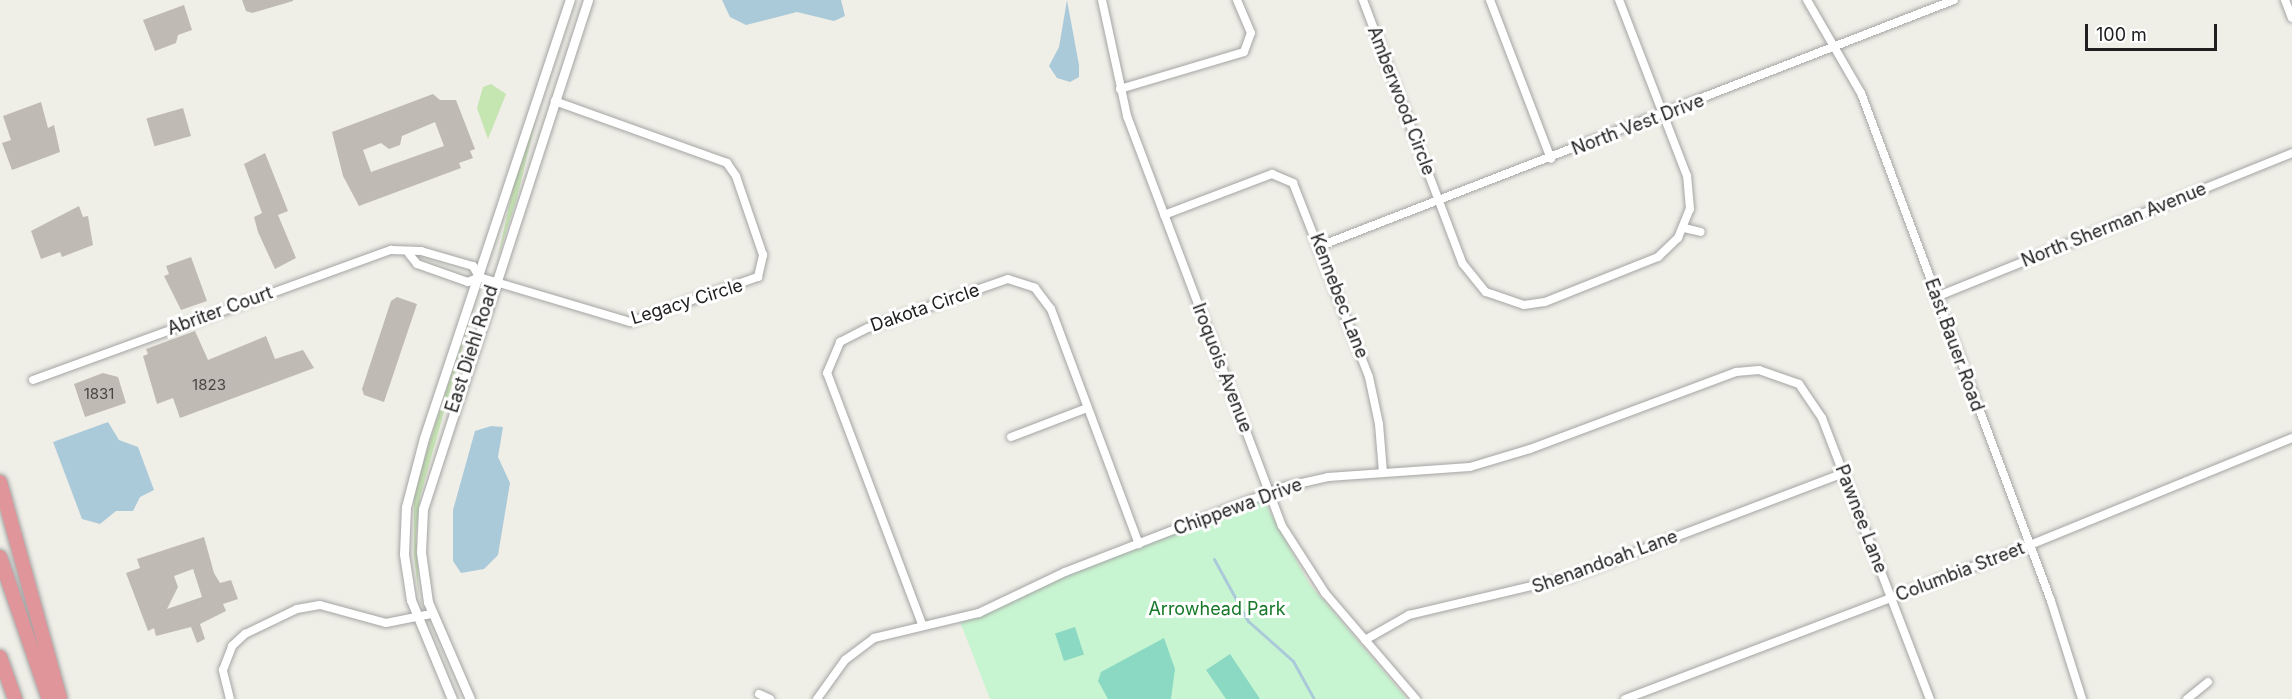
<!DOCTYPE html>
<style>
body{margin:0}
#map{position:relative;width:2292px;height:699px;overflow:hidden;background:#efeee7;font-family:Inter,sans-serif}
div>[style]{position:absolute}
.grass>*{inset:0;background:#c5e5b1}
.park>*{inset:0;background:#c8f5d1}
.pitch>*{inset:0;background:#8bd8c3;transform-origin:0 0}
.water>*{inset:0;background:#abcad9}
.stream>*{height:3px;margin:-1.5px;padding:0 1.5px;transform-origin:1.5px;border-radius:1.5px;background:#abcad9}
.building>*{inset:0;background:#c0bab4;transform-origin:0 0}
.roads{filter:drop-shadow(0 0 2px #a4a4a4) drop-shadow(0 0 2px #a4a4a4)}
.minor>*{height:8px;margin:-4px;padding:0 4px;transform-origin:4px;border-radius:4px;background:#fff}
.tertiary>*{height:9px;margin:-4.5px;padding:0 4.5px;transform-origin:4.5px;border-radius:4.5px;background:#fff}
.motorway>*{height:14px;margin:-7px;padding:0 7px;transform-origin:7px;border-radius:7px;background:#e0959b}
span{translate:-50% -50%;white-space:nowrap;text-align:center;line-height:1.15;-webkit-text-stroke:6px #fff;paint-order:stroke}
.number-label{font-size:15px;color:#484645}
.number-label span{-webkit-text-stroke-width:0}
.street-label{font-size:18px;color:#202020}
.park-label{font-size:18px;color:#157727}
.scale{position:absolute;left:2085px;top:24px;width:132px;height:27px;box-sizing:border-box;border:3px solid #202020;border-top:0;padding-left:8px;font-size:18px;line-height:21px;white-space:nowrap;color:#202020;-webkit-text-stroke:4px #fff;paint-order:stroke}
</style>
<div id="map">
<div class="grass">
<i style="clip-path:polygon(491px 84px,506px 94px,488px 139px,477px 108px,483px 87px)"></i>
<i style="clip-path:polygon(536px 119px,517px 198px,498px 257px,513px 187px)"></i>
<i style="clip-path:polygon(476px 299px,420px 497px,416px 534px,419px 597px,414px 556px,414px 490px)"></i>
</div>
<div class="park">
<i style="clip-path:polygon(1262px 497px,1308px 582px,1407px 699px,990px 699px,959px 619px)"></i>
</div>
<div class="pitch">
<i style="left:1075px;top:627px;width:29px;height:21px;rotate:72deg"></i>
<i style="clip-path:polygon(1164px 638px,1175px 669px,1171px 699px,1108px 699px,1098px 681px,1101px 672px)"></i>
<i style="clip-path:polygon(1230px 654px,1260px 699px,1226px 699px,1206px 670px)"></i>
</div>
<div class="water">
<i style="clip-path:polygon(722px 0,841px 0,845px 16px,834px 21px,797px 12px,746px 25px,730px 17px)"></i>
<i style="clip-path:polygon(1067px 0,1079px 65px,1079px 77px,1070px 82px,1057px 78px,1049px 66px,1059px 47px)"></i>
<i style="clip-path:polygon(108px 422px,119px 440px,138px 447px,154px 490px,140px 497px,133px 511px,116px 511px,100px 524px,82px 519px,53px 442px)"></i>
<i style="clip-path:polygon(491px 426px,503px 427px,498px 457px,510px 483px,498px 555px,484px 569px,461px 573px,453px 561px,453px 510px,475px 431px)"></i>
</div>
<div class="stream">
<i style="left:1214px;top:559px;width:71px;rotate:61.3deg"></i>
<i style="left:1248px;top:621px;width:60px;rotate:41.6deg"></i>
<i style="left:1293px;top:661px;width:43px;rotate:61.1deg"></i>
</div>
<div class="building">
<i style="clip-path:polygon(242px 0,293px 0,293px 1px,252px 13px,246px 11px)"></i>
<i style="clip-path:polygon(184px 5px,192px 30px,178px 35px,176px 43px,155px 51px,143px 20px)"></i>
<i style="clip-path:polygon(evenodd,433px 94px,440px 100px,456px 100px,475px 149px,470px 151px,473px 158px,459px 163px,461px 168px,359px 206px,343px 176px,332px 132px,433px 94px,435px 122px,444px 146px,371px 172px,363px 150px,381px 143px,389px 149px,400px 145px,402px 136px,435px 122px)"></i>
<i style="clip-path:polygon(41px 102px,48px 128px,54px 125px,60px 152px,12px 170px,2px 143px,11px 140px,3px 116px)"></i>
<i style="left:183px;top:108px;width:29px;height:38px;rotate:74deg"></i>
<i style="clip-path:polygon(265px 153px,288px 211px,278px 215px,296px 258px,275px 269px,258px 232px,254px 217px,262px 213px,244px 164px)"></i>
<i style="clip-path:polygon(79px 206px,83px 217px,88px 216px,93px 245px,62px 257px,60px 252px,41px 259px,31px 231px)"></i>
<i style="clip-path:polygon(191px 257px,207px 301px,181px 310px,164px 276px,169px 274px,166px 266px)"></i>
<i style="clip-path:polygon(397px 297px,417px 304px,384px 402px,364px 395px,362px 389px,391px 301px)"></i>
<i style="clip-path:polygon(195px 331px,208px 360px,266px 336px,275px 359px,303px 350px,314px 368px,180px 418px,173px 398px,157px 404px,143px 356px,148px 354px,146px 349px)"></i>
<i style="clip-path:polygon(103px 373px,118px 377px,126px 403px,85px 417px,74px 384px)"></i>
<i style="clip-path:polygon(evenodd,204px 537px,214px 573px,220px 583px,231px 580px,238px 599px,223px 604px,226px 611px,200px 624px,205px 639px,197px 643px,191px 627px,156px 636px,154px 628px,148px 631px,126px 573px,140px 568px,137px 559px,204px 537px,193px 569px,202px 597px,167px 609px,178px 587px,174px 576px,193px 569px)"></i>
</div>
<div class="roads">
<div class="minor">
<i style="left:1102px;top:0;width:119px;rotate:77.8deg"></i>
<i style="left:1127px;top:116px;width:438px;rotate:69.3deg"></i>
<i style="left:1282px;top:526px;width:80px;rotate:57.3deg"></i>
<i style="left:1325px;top:593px;width:140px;rotate:49.4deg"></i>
<i style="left:1363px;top:0;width:282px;rotate:69.3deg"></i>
<i style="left:1463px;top:264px;width:36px;rotate:51deg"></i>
<i style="left:1486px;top:292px;width:40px;rotate:18.9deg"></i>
<i style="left:1524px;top:305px;width:21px;rotate:-8deg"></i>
<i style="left:1545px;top:302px;width:122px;rotate:-21.7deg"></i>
<i style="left:1658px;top:257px;width:28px;rotate:-44deg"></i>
<i style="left:1678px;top:238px;width:31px;rotate:-68deg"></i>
<i style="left:1690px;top:209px;width:33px;rotate:-95deg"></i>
<i style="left:1687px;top:176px;width:189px;rotate:-111.1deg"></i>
<i style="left:1490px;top:0;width:170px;rotate:69deg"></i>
<i style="left:1807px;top:0;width:108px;rotate:59.9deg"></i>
<i style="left:1861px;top:93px;width:542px;rotate:69.49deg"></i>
<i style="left:2051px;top:601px;width:103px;rotate:72.4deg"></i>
<i style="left:2285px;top:0;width:19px;rotate:69deg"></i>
<i style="left:1120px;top:89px;width:129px;rotate:-16.6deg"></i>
<i style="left:1244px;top:52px;width:20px;rotate:-70deg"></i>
<i style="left:1251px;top:33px;width:36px;rotate:-113deg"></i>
<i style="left:1164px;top:215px;width:116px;rotate:-20.8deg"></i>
<i style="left:1272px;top:174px;width:23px;rotate:23deg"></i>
<i style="left:1293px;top:183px;width:208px;rotate:68.6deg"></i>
<i style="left:1369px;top:377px;width:48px;rotate:78deg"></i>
<i style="left:1379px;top:424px;width:49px;rotate:85.3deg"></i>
<i style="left:1684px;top:228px;width:17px;rotate:13deg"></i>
<i style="left:1320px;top:246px;width:680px;rotate:-21.21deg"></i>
<i style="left:409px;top:254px;width:13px;rotate:51deg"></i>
<i style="left:417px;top:264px;width:54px;rotate:19.4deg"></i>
<i style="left:468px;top:282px;width:12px;rotate:-24deg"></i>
<i style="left:1936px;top:297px;width:384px;rotate:-22deg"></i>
<i style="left:33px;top:380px;width:381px;rotate:-20deg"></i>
<i style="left:391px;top:250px;width:30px;rotate:2deg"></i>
<i style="left:421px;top:251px;width:54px;rotate:16.1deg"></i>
<i style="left:473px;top:266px;width:13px;rotate:61deg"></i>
<i style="left:479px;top:277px;width:158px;rotate:16.6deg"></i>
<i style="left:630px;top:322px;width:136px;rotate:-19.4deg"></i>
<i style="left:758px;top:277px;width:23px;rotate:-77deg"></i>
<i style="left:763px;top:255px;width:83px;rotate:-108.9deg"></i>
<i style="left:736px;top:176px;width:16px;rotate:-125deg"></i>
<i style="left:727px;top:163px;width:183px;rotate:-160.2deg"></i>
<i style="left:1011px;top:437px;width:81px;rotate:-20.9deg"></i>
<i style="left:922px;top:624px;width:268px;rotate:-110.7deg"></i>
<i style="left:827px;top:373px;width:34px;rotate:-67deg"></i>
<i style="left:840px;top:342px;width:31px;rotate:-27deg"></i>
<i style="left:868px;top:328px;width:148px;rotate:-19.3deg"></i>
<i style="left:1008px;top:279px;width:28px;rotate:18deg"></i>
<i style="left:1035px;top:288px;width:26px;rotate:53deg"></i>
<i style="left:1051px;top:309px;width:251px;rotate:69.5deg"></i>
<i style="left:1365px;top:640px;width:51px;rotate:-29.6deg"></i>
<i style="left:1409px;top:615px;width:165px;rotate:-13.3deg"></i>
<i style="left:1570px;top:577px;width:293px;rotate:-20.8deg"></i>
<i style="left:759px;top:694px;width:12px;rotate:24deg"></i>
<i style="left:230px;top:699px;width:30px;rotate:-104deg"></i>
<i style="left:223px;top:670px;width:26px;rotate:-69deg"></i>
<i style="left:232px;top:646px;width:18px;rotate:-43deg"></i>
<i style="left:245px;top:634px;width:58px;rotate:-25.7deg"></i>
<i style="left:297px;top:609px;width:23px;rotate:-10deg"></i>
<i style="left:320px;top:605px;width:68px;rotate:15.3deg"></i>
<i style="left:386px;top:623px;width:46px;rotate:-11.3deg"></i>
<i style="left:817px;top:699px;width:48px;rotate:-54.3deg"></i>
<i style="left:845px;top:660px;width:36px;rotate:-37deg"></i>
<i style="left:874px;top:638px;width:108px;rotate:-13.4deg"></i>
<i style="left:979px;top:613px;width:95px;rotate:-25.5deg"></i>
<i style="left:1065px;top:572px;width:235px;rotate:-21.2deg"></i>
<i style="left:1284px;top:487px;width:45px;rotate:-12.8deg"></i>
<i style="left:1328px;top:477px;width:142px;rotate:-4deg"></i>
<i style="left:1470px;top:467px;width:63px;rotate:-16.7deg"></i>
<i style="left:1530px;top:449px;width:220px;rotate:-20.5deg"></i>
<i style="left:1736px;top:372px;width:23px;rotate:-5deg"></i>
<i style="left:1759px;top:370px;width:42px;rotate:19.3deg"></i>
<i style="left:1799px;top:384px;width:41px;rotate:55.9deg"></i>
<i style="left:1822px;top:418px;width:301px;rotate:69deg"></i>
<i style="left:1625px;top:699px;width:433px;rotate:-20.8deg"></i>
<i style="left:2030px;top:545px;width:283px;rotate:-22.2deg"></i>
<i style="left:2187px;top:699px;width:27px;rotate:-39deg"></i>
</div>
<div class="tertiary">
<i style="left:452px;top:699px;width:107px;rotate:-112.5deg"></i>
<i style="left:411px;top:600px;width:47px;rotate:-98.7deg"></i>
<i style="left:404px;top:554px;width:47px;rotate:-87.6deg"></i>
<i style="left:406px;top:507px;width:71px;rotate:-75.4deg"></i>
<i style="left:424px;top:438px;width:462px;rotate:-71.6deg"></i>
<i style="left:470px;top:699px;width:106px;rotate:-113.4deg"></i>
<i style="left:428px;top:602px;width:50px;rotate:-98deg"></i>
<i style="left:421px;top:552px;width:43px;rotate:-87.3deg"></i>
<i style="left:423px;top:509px;width:535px;rotate:-72.04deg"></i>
</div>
<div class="motorway">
<i style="left:0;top:482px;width:225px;rotate:74.5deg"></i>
<i style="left:0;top:557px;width:150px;rotate:71deg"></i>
<i style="left:0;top:657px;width:45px;rotate:70.3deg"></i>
</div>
</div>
<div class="number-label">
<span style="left:209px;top:385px">1823</span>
<span style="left:99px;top:394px">1831</span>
</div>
<div class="street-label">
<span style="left:1401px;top:101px;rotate:69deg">Amberwood Circle</span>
<span style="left:1638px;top:125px;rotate:-21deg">North Vest Drive</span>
<span style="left:2114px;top:225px;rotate:-22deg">North Sherman Avenue</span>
<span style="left:1339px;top:296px;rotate:69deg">Kennebec Lane</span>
<span style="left:687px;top:302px;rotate:-17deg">Legacy Circle</span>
<span style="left:925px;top:308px;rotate:-19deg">Dakota Circle</span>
<span style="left:220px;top:311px;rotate:-20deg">Abriter Court</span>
<span style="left:1954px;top:345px;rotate:70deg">East Bauer Road</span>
<span style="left:472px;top:349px;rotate:-72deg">East Diehl Road</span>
<span style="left:1222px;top:368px;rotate:69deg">Iroquois Avenue</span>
<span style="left:1238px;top:507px;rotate:-20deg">Chippewa Drive</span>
<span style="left:1861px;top:519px;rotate:69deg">Pawnee Lane</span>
<span style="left:1605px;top:562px;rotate:-20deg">Shenandoah Lane</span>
<span style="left:1960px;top:572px;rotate:-21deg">Columbia Street</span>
</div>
<div class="park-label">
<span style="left:1217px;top:609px">Arrowhead Park</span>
</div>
<div class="scale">100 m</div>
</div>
